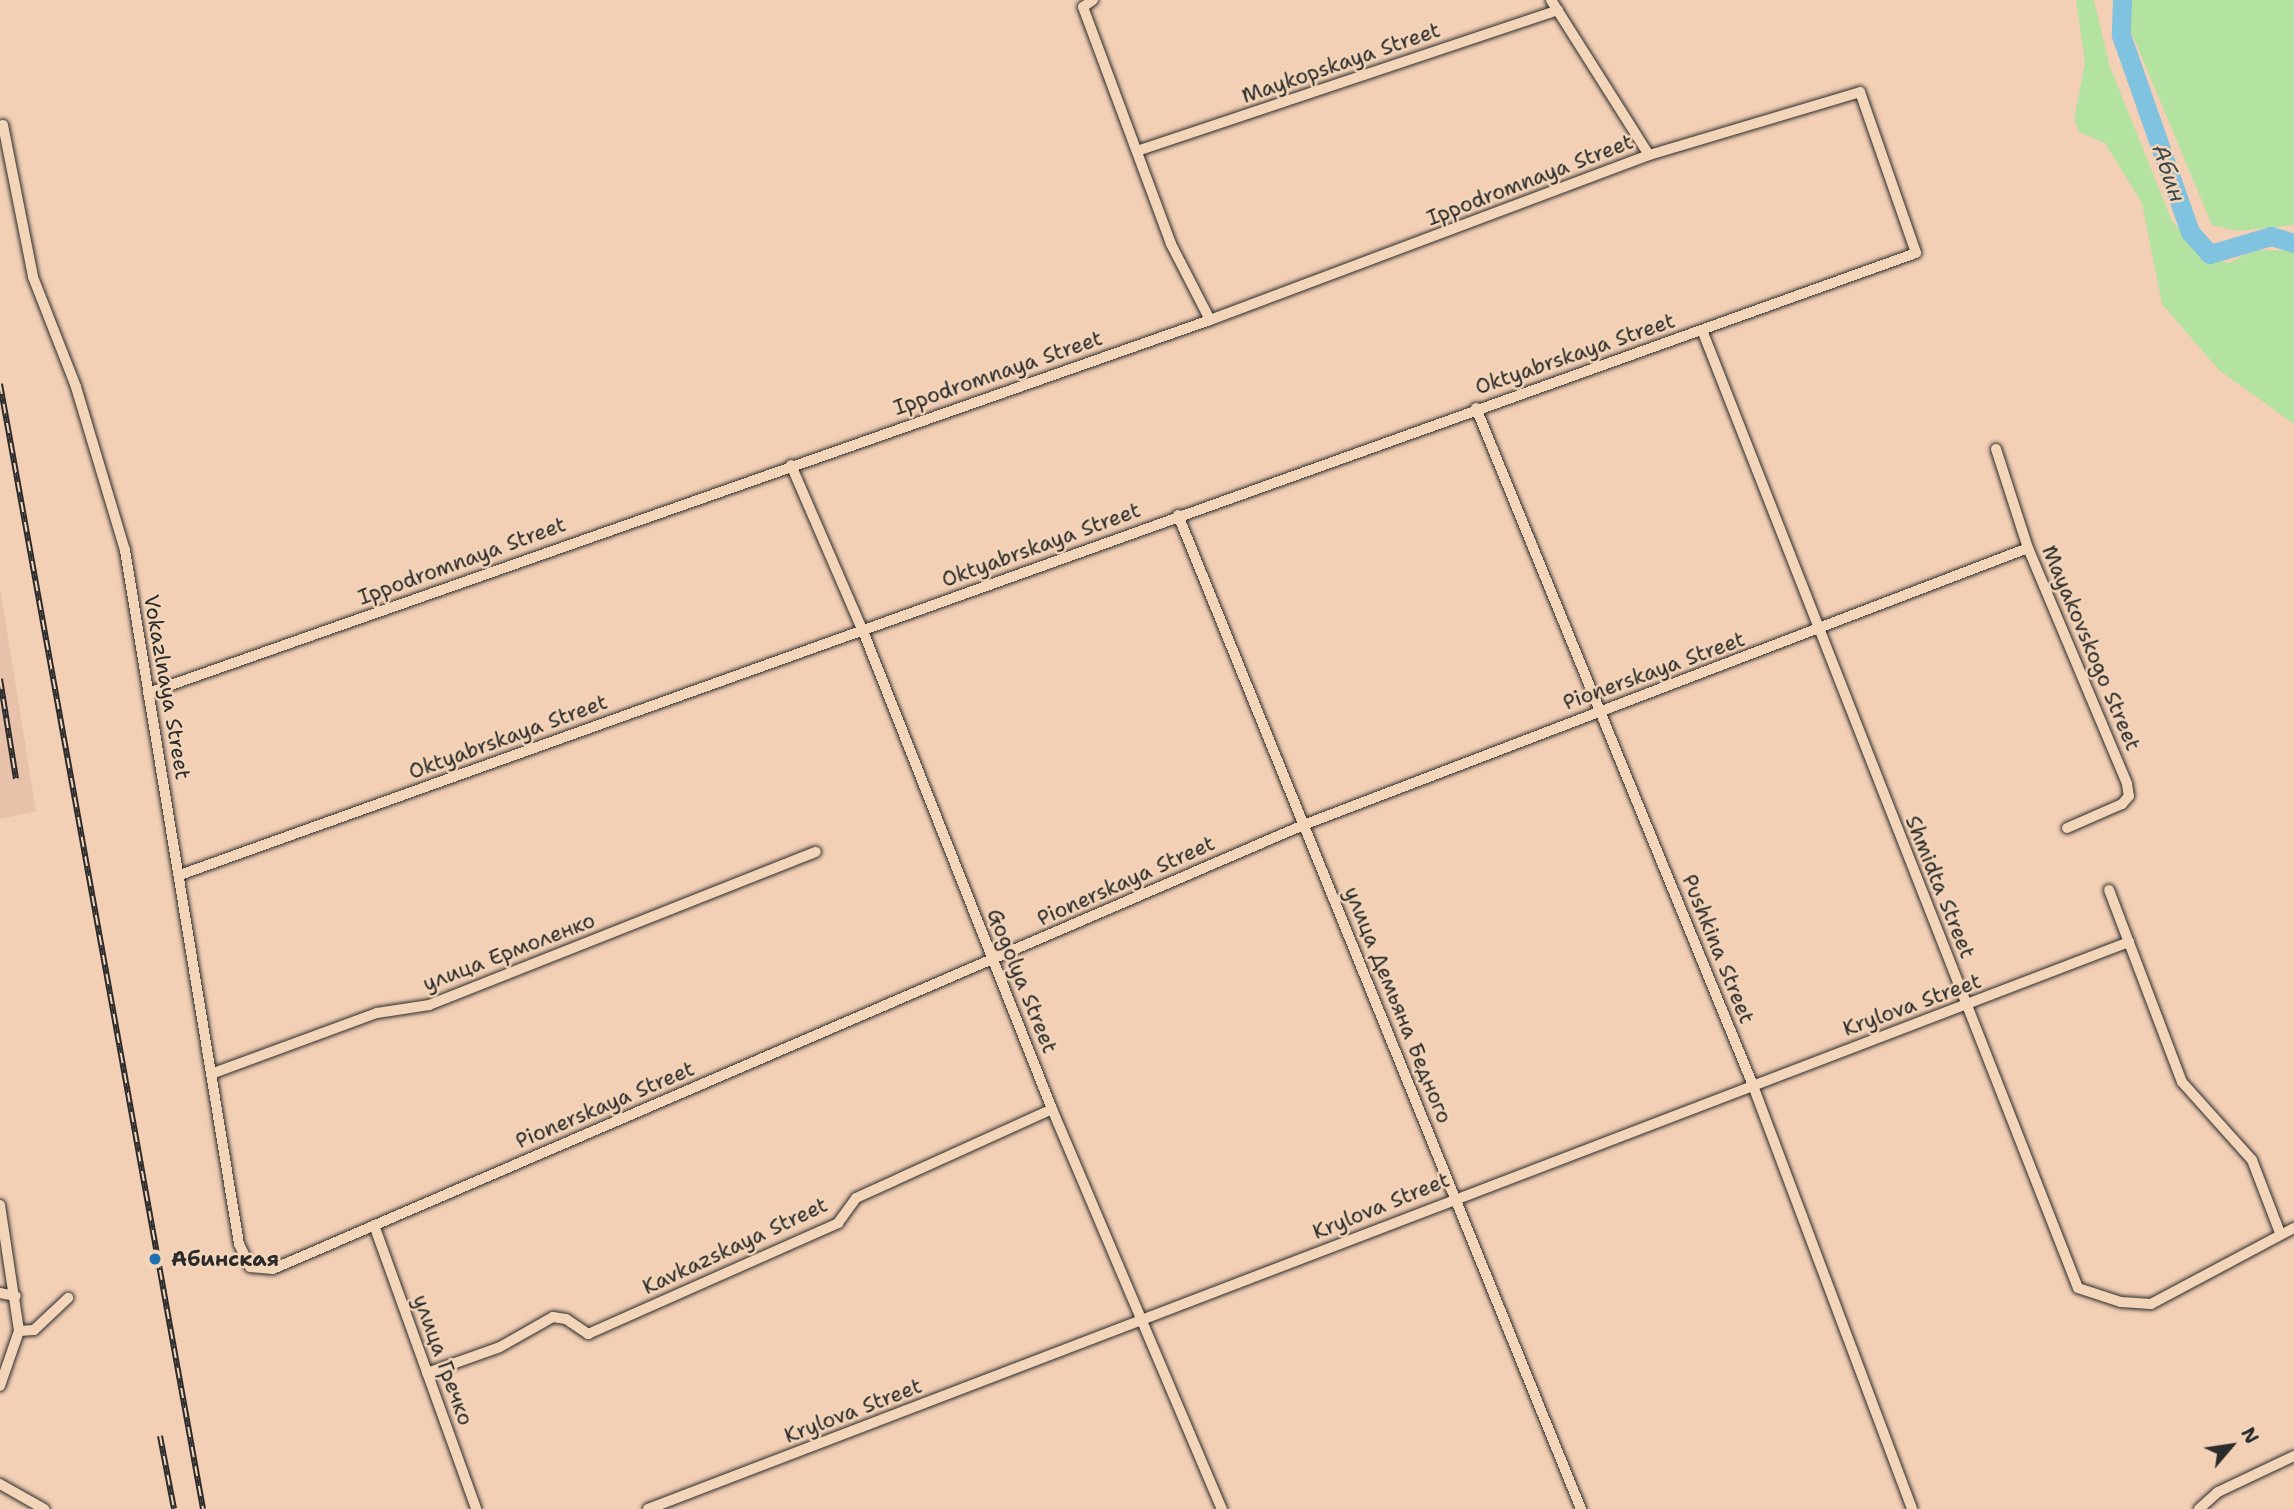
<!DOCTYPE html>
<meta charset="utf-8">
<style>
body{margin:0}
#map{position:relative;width:2294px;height:1509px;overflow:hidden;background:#f2cfb5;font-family:"Shantell Sans",sans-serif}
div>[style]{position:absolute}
.built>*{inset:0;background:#e7c1aa}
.green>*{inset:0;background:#b4e2a0}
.river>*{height:19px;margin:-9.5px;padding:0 9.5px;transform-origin:9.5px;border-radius:9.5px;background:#7fc3e0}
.roads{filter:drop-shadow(0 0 2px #2b2b2b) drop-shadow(0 0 2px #2b2b2b)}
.minor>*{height:10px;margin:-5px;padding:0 5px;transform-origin:5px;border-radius:5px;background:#f3d5b9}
.rail>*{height:6px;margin-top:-3px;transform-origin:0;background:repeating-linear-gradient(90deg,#f3d5b9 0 10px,#2b2b2b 0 20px);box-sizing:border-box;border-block:2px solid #2b2b2b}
.dots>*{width:19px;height:19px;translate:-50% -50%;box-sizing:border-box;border:4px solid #f3d5b9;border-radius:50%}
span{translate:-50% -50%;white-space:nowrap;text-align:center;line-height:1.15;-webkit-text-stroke:5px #f3d5b9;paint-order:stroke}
.street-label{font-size:21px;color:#2b2b2b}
.poi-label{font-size:21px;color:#2b2b2b;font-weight:700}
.left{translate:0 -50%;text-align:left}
.water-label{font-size:23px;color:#3c494f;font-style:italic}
.north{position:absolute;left:2196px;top:1411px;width:70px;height:70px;-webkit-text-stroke:5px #f3d5b9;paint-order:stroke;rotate:61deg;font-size:19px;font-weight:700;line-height:28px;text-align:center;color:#2b2b2b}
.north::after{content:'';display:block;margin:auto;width:24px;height:32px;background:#2b2b2b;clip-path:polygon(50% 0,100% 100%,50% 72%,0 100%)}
</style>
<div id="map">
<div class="built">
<i style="clip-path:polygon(0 588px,36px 811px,0 819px)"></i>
</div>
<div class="green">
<i style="clip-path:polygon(2076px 0,2094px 0,2109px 64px,2172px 221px,2201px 257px,2229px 263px,2254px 250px,2294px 251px,2294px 424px,2219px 370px,2162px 304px,2142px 203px,2105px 143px,2079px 132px,2074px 119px,2085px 63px)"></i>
<i style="clip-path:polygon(2118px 0,2294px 0,2294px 225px,2237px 231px,2212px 225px)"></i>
</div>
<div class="river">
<i style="left:2122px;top:0;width:35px;rotate:92deg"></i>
<i style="left:2121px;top:35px;width:209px;rotate:70.7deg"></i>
<i style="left:2190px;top:232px;width:30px;rotate:48deg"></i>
<i style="left:2210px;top:254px;width:64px;rotate:-16.4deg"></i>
<i style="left:2271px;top:236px;width:24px;rotate:17deg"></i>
</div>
<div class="roads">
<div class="minor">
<i style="left:1093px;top:0;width:12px;rotate:145deg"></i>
<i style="left:1083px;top:7px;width:253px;rotate:69.6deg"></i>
<i style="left:1171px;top:244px;width:85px;rotate:62.8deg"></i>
<i style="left:1551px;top:0;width:183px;rotate:57.7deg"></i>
<i style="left:3px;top:125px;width:155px;rotate:78.8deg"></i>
<i style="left:33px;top:277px;width:118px;rotate:68.6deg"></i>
<i style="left:76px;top:387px;width:170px;rotate:73.3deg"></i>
<i style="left:125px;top:550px;width:703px;rotate:80.67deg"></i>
<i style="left:239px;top:1244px;width:25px;rotate:64deg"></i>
<i style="left:250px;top:1267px;width:23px;rotate:5deg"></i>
<i style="left:273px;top:1269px;width:1125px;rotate:-23.31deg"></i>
<i style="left:1306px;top:824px;width:773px;rotate:-20.92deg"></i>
<i style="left:1137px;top:151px;width:444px;rotate:-18.5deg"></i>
<i style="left:1702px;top:330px;width:1029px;rotate:68.57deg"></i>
<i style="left:2078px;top:1288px;width:45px;rotate:18deg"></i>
<i style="left:2121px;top:1302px;width:30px;rotate:4deg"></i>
<i style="left:2151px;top:1304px;width:162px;rotate:-28deg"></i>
<i style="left:1476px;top:408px;width:729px;rotate:67.76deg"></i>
<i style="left:1752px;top:1083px;width:455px;rotate:69.4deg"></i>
<i style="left:1996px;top:449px;width:104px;rotate:72.1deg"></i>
<i style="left:2028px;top:548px;width:256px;rotate:67.2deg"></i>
<i style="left:2127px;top:784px;width:12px;rotate:81deg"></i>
<i style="left:2129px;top:796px;width:11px;rotate:131deg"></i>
<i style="left:2122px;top:804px;width:60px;rotate:156.4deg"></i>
<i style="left:791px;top:465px;width:181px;rotate:66.6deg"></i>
<i style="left:863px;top:631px;width:514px;rotate:68.43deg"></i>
<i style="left:1052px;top:1109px;width:435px;rotate:67deg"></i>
<i style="left:1178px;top:515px;width:1073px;rotate:67.93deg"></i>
<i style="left:148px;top:693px;width:1126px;rotate:-19.35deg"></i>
<i style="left:1210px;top:320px;width:469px;rotate:-20.6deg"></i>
<i style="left:1649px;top:155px;width:220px;rotate:-16.6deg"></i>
<i style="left:1860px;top:92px;width:170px;rotate:70.8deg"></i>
<i style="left:1916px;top:253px;width:1844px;rotate:160.29deg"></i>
<i style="left:2109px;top:890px;width:205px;rotate:69.2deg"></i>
<i style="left:2182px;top:1082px;width:105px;rotate:48.1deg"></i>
<i style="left:2252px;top:1160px;width:78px;rotate:69deg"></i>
<i style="left:211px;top:1074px;width:177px;rotate:-20.2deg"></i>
<i style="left:377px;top:1013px;width:53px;rotate:-8.7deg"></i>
<i style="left:429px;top:1005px;width:416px;rotate:-21.6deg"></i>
<i style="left:0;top:1205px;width:127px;rotate:81.4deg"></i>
<i style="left:19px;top:1331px;width:58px;rotate:109.1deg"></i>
<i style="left:374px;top:1225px;width:302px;rotate:70.2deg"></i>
<i style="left:0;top:1293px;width:16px;rotate:11deg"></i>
<i style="left:19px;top:1331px;width:15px;rotate:-4deg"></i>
<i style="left:34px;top:1330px;width:47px;rotate:-43.3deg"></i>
<i style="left:427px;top:1373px;width:77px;rotate:-19.6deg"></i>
<i style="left:500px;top:1347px;width:61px;rotate:-29.5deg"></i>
<i style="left:553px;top:1317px;width:13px;rotate:9deg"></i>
<i style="left:566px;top:1319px;width:27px;rotate:34deg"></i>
<i style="left:588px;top:1334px;width:274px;rotate:-23.9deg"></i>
<i style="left:838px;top:1223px;width:31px;rotate:-54deg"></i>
<i style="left:856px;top:1198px;width:215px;rotate:-24.4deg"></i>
<i style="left:0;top:1484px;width:51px;rotate:29.6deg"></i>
<i style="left:648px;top:1509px;width:1586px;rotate:-20.95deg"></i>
<i style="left:2199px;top:1509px;width:25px;rotate:-42deg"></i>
<i style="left:2218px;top:1492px;width:84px;rotate:-25.3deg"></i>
</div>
</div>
<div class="rail">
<i style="left:0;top:384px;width:1143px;rotate:79.77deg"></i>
<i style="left:0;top:679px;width:101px;rotate:80.9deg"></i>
<i style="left:160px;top:1436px;width:74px;rotate:79.1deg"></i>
</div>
<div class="dots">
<i style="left:155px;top:1259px;background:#1f6fb2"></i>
</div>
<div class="street-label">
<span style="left:1341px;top:63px;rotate:-19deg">Maykopskaya Street</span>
<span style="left:1530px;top:180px;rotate:-21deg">Ippodromnaya Street</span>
<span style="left:1575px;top:354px;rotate:-19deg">Oktyabrskaya Street</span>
<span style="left:998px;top:373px;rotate:-19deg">Ippodromnaya Street</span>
<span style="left:1041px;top:545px;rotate:-20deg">Oktyabrskaya Street</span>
<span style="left:462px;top:561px;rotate:-20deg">Ippodromnaya Street</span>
<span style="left:2091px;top:648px;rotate:67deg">Mayakovskogo Street</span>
<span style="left:1654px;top:671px;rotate:-20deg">Pionerskaya Street</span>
<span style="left:167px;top:687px;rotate:80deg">Vokazlnaya Street</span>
<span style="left:508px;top:737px;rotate:-20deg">Oktyabrskaya Street</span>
<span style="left:1126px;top:881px;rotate:-24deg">Pionerskaya Street</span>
<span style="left:1940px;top:887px;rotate:68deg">Shmidta Street</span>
<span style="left:1718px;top:949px;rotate:68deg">Pushkina Street</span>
<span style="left:509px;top:952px;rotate:-21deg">улица Ермоленко</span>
<span style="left:1022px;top:981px;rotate:68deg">Gogolya Street</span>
<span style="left:1398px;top:1005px;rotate:68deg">улица Демьяна Бедного</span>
<span style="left:1912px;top:1005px;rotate:-20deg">Krylova Street</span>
<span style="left:605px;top:1105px;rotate:-23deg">Pionerskaya Street</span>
<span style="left:1381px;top:1206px;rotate:-22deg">Krylova Street</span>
<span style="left:735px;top:1246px;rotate:-25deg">Kavkazskaya Street</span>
<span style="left:443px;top:1360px;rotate:70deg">улица Гречко</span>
<span style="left:853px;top:1411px;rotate:-21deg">Krylova Street</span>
</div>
<div class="poi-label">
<span class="left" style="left:171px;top:1259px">Абинская</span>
</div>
<div class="water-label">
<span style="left:2169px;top:173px;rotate:71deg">Абин</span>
</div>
<div class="north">N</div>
</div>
